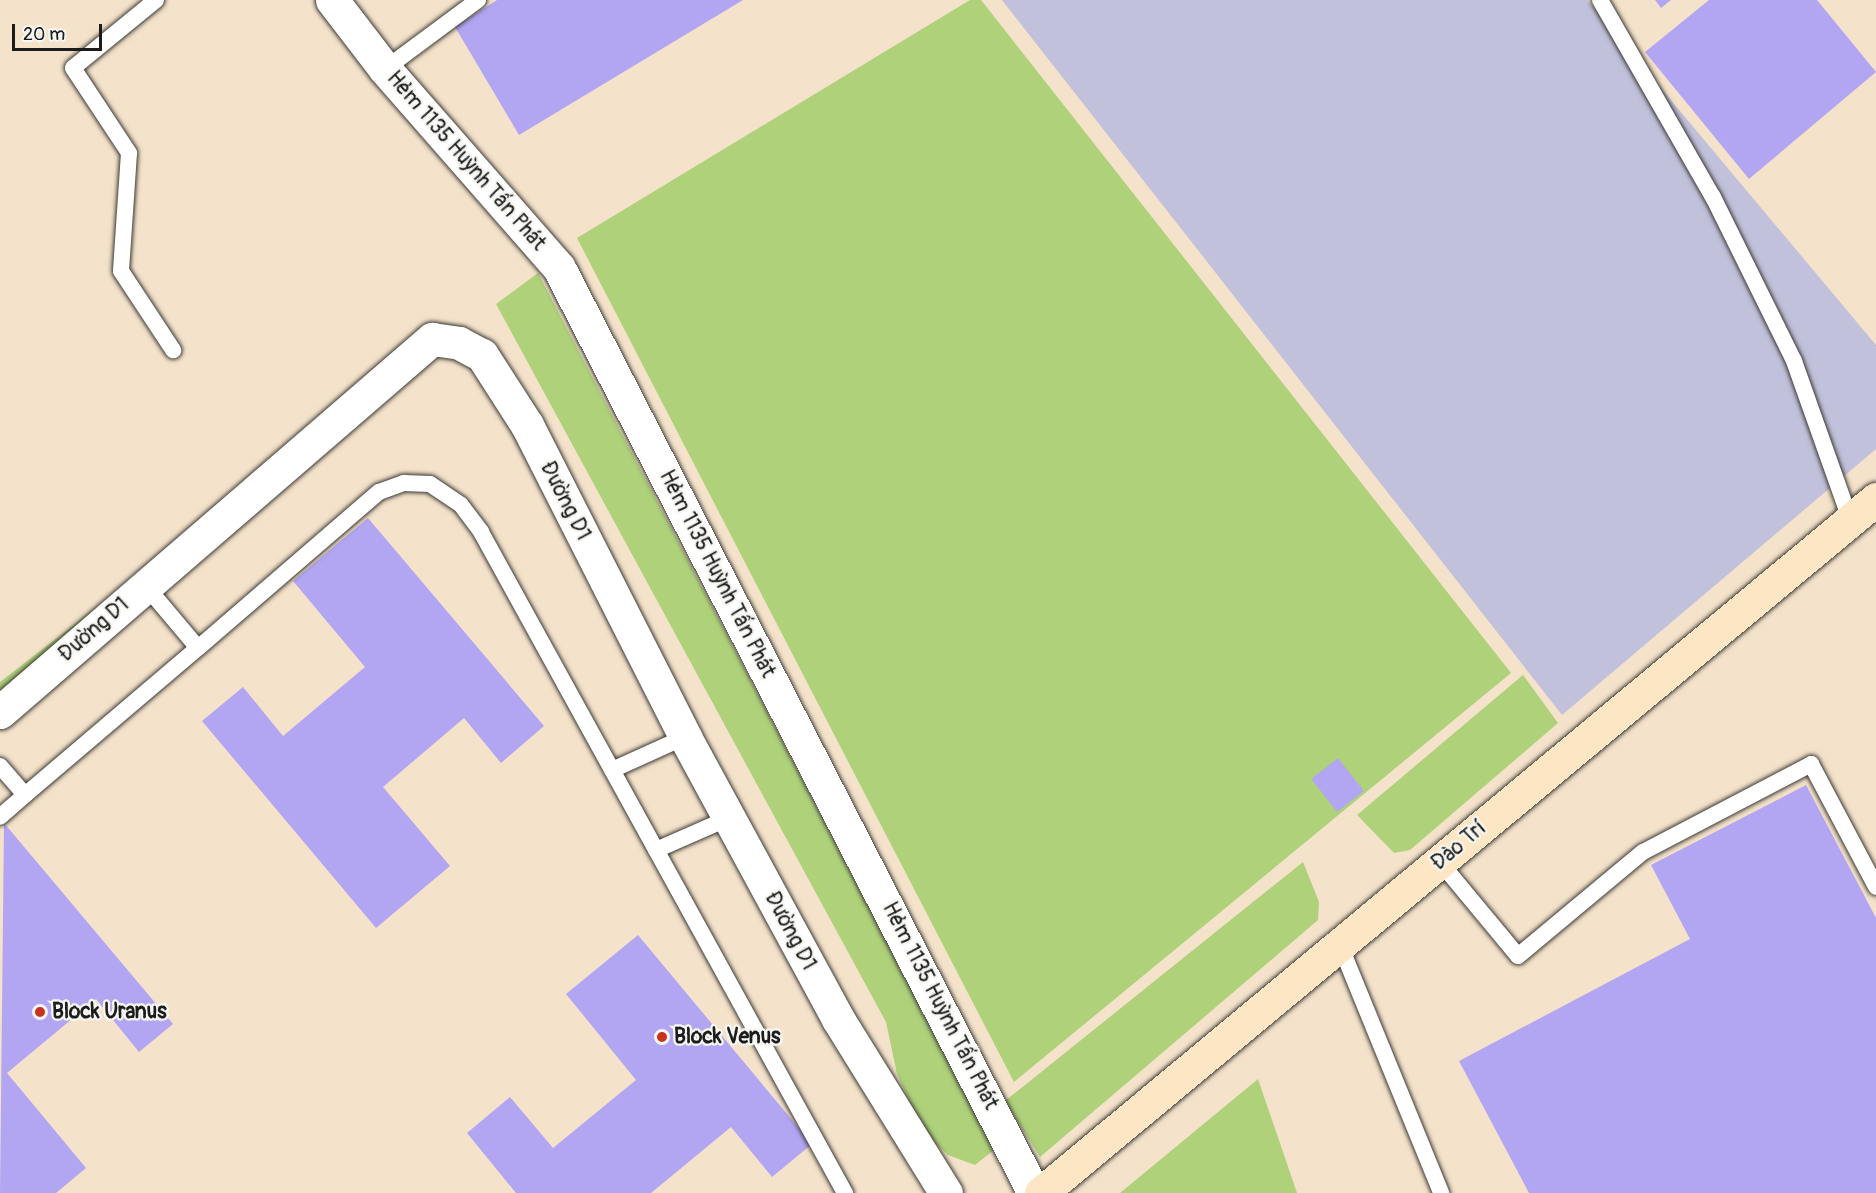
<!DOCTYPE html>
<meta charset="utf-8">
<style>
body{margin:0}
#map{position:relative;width:1876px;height:1193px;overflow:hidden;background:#f4e2ca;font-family:Pangolin,sans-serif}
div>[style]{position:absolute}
.industrial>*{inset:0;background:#c2c1dc}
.green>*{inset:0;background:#aed17a}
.building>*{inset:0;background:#b2a6f3;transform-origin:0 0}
.roads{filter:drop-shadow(0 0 2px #3c3a36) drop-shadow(0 0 2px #3c3a36)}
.lane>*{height:16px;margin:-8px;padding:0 8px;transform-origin:8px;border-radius:8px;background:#fff}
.street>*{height:33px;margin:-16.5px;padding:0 16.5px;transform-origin:16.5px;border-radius:16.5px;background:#fff}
.secondary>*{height:33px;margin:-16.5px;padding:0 16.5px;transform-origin:16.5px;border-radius:16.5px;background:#fce6c4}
.dots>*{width:16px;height:16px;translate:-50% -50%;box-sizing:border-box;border:3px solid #f6f6f2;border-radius:50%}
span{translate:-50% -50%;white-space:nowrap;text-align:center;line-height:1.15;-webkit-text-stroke:4.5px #f6f6f2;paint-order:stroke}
.street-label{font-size:21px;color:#1c1c1c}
.poi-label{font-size:21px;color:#1c1c1c;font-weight:700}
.left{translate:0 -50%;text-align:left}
.scale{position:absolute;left:12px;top:24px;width:90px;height:27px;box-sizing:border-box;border:3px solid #1c1c1c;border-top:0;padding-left:8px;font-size:18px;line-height:21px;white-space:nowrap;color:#1c1c1c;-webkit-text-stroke:4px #f6f6f2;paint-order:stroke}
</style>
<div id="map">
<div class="industrial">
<i style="clip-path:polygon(1002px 0,1587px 0,1876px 345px,1876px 449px,1562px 715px)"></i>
</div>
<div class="green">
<i style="clip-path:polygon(970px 0,981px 0,1511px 673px,1014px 1082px,577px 238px)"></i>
<i style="clip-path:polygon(538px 273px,995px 1149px,975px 1165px,948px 1155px,924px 1133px,897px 1074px,886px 1022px,496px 304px)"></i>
<i style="clip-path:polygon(98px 606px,0 695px,0 682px)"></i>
<i style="clip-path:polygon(1523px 675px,1558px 723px,1410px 850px,1394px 853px,1357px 815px)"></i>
<i style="clip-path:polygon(1303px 862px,1319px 902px,1318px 920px,1040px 1157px,1005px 1101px)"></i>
<i style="clip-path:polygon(1258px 1079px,1297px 1193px,1120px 1193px)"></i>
</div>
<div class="building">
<i style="clip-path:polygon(497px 0,743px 0,519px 135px,455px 27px)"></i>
<i style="clip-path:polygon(1655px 0,1671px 0,1661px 8px)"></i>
<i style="clip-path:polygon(1709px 0,1817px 0,1876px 72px,1749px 179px,1645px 52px)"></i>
<i style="clip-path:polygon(368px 518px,544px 726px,501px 763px,464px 718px,383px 787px,450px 866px,376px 928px,202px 721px,243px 687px,283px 736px,365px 667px,293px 581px)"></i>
<i style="left:1338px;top:758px;width:42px;height:34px;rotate:52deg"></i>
<i style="clip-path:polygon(1806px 785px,1876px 918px,1876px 1193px,1529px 1193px,1459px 1061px,1690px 939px,1651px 865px)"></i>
<i style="clip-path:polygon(4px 823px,173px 1024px,139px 1052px,96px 999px,7px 1073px,86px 1168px,56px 1193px,0 1193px)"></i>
<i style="clip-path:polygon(638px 935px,812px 1144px,772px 1177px,731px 1127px,651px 1193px,516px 1193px,467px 1133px,510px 1097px,553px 1148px,636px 1080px,566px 994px)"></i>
</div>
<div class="roads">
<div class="lane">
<i style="left:156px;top:0;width:107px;rotate:140.7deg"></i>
<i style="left:73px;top:68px;width:102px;rotate:56.6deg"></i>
<i style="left:129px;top:153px;width:118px;rotate:93.9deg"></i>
<i style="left:121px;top:271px;width:95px;rotate:56.6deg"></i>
<i style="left:1600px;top:0;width:227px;rotate:60.2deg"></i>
<i style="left:1713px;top:197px;width:183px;rotate:63.7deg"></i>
<i style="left:1794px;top:361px;width:168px;rotate:70.5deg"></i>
<i style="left:385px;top:69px;width:116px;rotate:-36.6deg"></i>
<i style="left:145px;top:585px;width:82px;rotate:49.9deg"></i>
<i style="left:198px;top:648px;width:239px;rotate:-40.8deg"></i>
<i style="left:379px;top:492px;width:27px;rotate:-20deg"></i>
<i style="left:404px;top:483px;width:26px;rotate:2deg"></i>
<i style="left:430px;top:484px;width:37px;rotate:34deg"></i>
<i style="left:461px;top:505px;width:34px;rotate:53deg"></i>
<i style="left:481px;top:532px;width:755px;rotate:61.16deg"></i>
<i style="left:0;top:766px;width:38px;rotate:49deg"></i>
<i style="left:25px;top:795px;width:33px;rotate:139deg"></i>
<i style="left:612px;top:770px;width:80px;rotate:-24.3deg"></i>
<i style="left:25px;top:795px;width:227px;rotate:-40.4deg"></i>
<i style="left:656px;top:850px;width:80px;rotate:-23.7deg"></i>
<i style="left:1440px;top:862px;width:122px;rotate:50.3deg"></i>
<i style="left:1518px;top:956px;width:163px;rotate:-39.8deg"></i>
<i style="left:1643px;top:852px;width:190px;rotate:-27.6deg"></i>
<i style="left:1811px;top:764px;width:139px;rotate:62.1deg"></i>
<i style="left:1340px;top:945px;width:268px;rotate:67.8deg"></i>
</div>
<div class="street">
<i style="left:332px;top:0;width:87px;rotate:52.5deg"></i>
<i style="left:385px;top:69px;width:264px;rotate:48.8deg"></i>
<i style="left:559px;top:268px;width:1040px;rotate:62.82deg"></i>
<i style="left:0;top:712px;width:571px;rotate:-40.81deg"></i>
<i style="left:432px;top:339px;width:27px;rotate:8deg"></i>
<i style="left:459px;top:343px;width:26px;rotate:28deg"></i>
<i style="left:482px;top:355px;width:83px;rotate:57.3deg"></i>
<i style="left:527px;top:425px;width:350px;rotate:63.1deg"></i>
<i style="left:685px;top:737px;width:321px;rotate:61.5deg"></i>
<i style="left:838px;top:1019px;width:205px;rotate:58.2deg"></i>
</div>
<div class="secondary">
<i style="left:1041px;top:1193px;width:1086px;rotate:-39.73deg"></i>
</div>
</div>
<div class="dots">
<i style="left:40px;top:1012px;background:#c8321e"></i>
<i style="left:662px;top:1037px;background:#c8321e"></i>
</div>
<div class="street-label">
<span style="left:466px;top:161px;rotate:49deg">Hẻm 1135 Huỳnh Tấn Phát</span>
<span style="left:565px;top:501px;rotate:63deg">Đường D1</span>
<span style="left:717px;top:574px;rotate:63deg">Hẻm 1135 Huỳnh Tấn Phát</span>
<span style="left:94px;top:630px;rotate:-41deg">Đường D1</span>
<span style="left:1459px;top:846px;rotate:-40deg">Đào Trí</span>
<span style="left:790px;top:931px;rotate:62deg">Đường D1</span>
<span style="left:940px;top:1006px;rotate:63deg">Hẻm 1135 Huỳnh Tấn Phát</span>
</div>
<div class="poi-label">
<span class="left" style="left:52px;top:1012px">Block Uranus</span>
<span class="left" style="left:674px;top:1037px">Block Venus</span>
</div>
<div class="scale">20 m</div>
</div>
